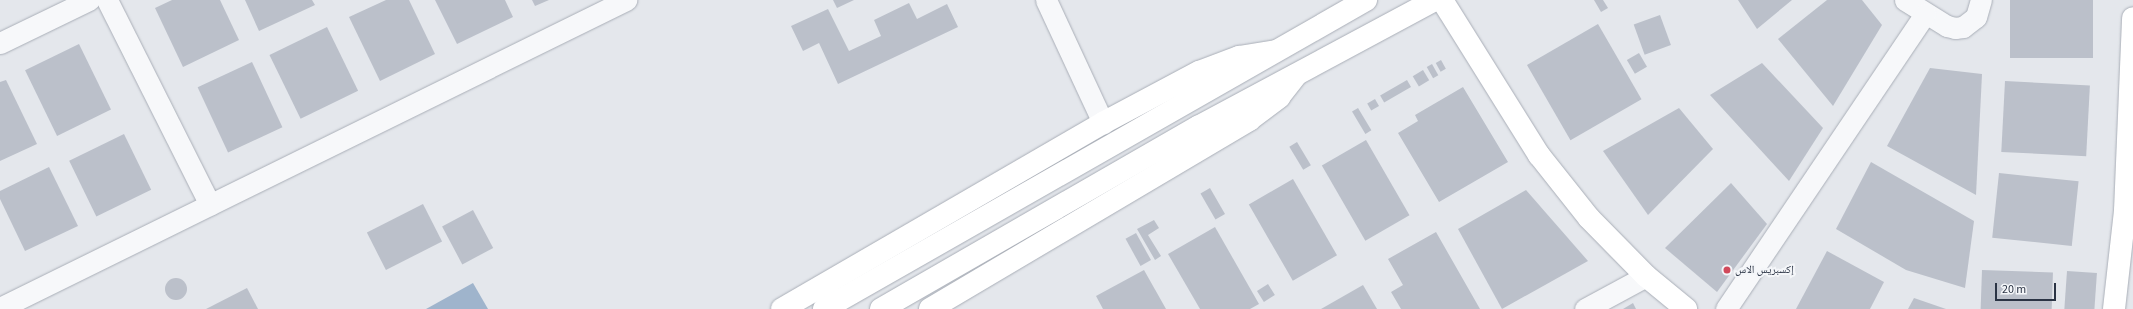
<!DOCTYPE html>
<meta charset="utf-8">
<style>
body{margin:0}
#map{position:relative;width:2133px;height:309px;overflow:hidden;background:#e4e7ec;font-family:"Source Sans 3","Noto Naskh Arabic",sans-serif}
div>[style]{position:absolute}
.water>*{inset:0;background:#9fb4cc}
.building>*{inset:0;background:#bbc0ca;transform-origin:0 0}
.round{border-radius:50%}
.roads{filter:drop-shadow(0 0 1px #a9aeb7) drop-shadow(0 0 1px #a9aeb7)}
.street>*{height:21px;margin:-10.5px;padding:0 10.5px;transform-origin:10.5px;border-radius:10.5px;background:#f7f8fa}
.secondary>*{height:22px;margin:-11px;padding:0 11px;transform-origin:11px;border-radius:11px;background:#fff}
.primary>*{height:22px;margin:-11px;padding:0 11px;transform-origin:11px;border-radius:11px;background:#fff}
.highway>*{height:22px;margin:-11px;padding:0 11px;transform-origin:11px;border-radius:11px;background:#fff}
.dots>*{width:11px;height:11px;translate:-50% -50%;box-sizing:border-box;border:2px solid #f4f6f9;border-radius:50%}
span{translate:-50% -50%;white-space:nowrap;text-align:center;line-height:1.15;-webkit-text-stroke:4px #f4f6f9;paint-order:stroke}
.poi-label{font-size:11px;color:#2b3445}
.left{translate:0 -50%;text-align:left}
.scale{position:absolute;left:1995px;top:283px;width:61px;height:18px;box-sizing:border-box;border:2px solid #2b3445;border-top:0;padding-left:5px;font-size:12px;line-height:14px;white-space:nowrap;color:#2b3445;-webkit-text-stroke:3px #f4f6f9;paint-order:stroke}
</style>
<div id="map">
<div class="water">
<i style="clip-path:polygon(473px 283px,488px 309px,426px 309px)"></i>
</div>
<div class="building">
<i style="clip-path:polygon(172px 0,220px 0,239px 40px,183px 67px,155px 8px)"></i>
<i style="clip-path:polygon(245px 0,312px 0,315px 5px,259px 31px)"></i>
<i style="clip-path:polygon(386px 0,409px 0,435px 54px,380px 81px,349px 17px)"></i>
<i style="clip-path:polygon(435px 0,505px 0,513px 17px,457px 44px)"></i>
<i style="clip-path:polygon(532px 0,549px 0,535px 6px)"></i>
<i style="clip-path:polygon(833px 0,854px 0,837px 8px)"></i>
<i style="clip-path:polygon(1594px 0,1603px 0,1608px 8px,1601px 12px)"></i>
<i style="clip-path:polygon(1738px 0,1792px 0,1757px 29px)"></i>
<i style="clip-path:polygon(1827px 0,1862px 0,1882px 25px,1833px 106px,1778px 39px)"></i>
<i style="left:2010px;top:0;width:83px;height:58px"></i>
<i style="clip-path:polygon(909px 3px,917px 19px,947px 4px,958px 27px,838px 84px,819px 43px,803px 51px,791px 26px,828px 9px,849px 51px,881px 36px,874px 20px)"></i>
<i style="left:1660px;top:15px;width:32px;height:28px;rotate:70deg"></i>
<i style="left:1598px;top:24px;width:87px;height:82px;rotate:60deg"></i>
<i style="left:327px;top:27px;width:71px;height:64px;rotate:64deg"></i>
<i style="left:79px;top:44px;width:73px;height:60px;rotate:64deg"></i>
<i style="left:1639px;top:53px;width:16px;height:14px;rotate:60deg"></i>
<i style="left:1441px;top:60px;width:10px;height:6px;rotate:61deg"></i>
<i style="left:252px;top:62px;width:72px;height:60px;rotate:65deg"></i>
<i style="clip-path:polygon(1762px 63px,1823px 128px,1789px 181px,1710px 95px)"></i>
<i style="left:1432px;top:64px;width:13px;height:6px;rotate:61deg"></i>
<i style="clip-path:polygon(1930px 68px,1982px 74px,1976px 195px,1887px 146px)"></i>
<i style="left:1423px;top:70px;width:12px;height:12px;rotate:59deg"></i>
<i style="clip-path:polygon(6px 80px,37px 144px,0 161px,0 82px)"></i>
<i style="left:1407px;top:80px;width:8px;height:31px;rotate:60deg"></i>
<i style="left:2005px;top:81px;width:85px;height:71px;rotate:3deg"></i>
<i style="clip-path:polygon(1463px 87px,1508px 162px,1439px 202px,1398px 133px,1418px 121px,1415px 115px)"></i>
<i style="left:1375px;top:99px;width:8px;height:9px;rotate:60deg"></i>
<i style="left:1358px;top:108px;width:26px;height:7px;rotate:59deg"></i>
<i style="clip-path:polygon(1679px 108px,1713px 149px,1648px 215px,1603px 151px)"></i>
<i style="left:124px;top:134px;width:62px;height:61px;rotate:64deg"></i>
<i style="left:1366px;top:140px;width:87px;height:51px;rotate:60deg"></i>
<i style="left:1297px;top:142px;width:27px;height:9px;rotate:59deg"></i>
<i style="clip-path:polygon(1871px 162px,1974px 221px,1965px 288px,1906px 270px,1836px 229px)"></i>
<i style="clip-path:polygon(49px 167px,78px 226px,25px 251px,0 199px,0 191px)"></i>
<i style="left:1999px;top:173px;width:80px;height:65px;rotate:6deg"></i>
<i style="left:1293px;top:179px;width:88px;height:51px;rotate:60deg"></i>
<i style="clip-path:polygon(1731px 183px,1767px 224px,1717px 292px,1665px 248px)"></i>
<i style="left:1210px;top:188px;width:30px;height:11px;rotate:60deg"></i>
<i style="clip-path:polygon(1526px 190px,1588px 261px,1502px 309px,1458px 229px)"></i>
<i style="left:423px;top:204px;width:42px;height:63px;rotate:63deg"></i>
<i style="left:473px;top:210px;width:43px;height:35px;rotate:62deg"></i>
<i style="clip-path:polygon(1154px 220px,1159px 228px,1148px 235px,1161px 256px,1155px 260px,1137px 229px)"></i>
<i style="clip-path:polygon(1215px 227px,1259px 304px,1250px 309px,1200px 309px,1168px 254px)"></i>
<i style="clip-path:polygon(1436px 232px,1480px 309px,1401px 309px,1391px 292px,1403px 285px,1388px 259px)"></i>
<i style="left:1136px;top:233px;width:31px;height:12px;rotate:61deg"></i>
<i style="clip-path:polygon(1827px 251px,1884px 282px,1870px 309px,1796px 309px)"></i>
<i style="clip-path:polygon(1144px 270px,1166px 309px,1103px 309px,1096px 296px)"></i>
<i style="left:1982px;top:270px;width:71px;height:39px;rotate:2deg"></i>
<i style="left:2067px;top:271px;width:30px;height:38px;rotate:4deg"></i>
<i class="round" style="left:165px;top:278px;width:22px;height:22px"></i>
<i style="left:1268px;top:284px;width:13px;height:13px;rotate:58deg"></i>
<i style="clip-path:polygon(1363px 285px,1377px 309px,1321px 309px)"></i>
<i style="clip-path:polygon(247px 288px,258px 309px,206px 309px)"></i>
<i style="clip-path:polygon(1914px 298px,1946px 309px,1908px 309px)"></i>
<i style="clip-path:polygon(1633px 303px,1636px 309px,1623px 309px)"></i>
</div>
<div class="roads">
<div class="street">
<i style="left:107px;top:0;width:229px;rotate:63.3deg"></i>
<i style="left:1046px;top:0;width:136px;rotate:65.1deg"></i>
<i style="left:1905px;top:0;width:49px;rotate:31.8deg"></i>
<i style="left:1947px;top:26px;width:8px;rotate:14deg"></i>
<i style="left:1955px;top:28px;width:8px;rotate:-7deg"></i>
<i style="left:1963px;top:27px;width:16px;rotate:-38deg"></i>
<i style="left:1976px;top:17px;width:18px;rotate:-74deg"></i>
<i style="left:0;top:43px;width:99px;rotate:-25.8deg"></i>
<i style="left:0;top:308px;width:698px;rotate:-26.2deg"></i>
<i style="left:1585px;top:309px;width:69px;rotate:-28.4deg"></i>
<i style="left:1726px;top:309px;width:356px;rotate:-56deg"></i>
</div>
<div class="secondary">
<i style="left:1442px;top:0;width:183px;rotate:58deg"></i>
<i style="left:1539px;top:155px;width:80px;rotate:51.6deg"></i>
<i style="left:1589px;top:218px;width:81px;rotate:45.5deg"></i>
<i style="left:1646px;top:276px;width:52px;rotate:39.5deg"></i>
</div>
<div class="primary">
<i style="left:782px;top:309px;width:371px;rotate:-30.1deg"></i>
<i style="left:1103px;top:123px;width:109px;rotate:-28deg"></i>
<i style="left:1199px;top:72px;width:43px;rotate:-20.6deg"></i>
<i style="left:1239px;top:57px;width:36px;rotate:-9deg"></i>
<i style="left:930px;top:309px;width:371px;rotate:-30.6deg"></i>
<i style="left:1249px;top:120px;width:38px;rotate:-37deg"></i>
<i style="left:1279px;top:97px;width:28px;rotate:-52deg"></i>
<i style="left:2114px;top:309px;width:99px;rotate:-83.6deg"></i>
<i style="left:2125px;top:211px;width:193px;rotate:-87.6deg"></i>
</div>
<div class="highway">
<i style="left:824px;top:309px;width:624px;rotate:-29.69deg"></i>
<i style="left:881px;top:309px;width:366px;rotate:-29.9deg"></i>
<i style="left:1198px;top:127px;width:269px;rotate:-28.2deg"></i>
</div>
</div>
<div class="dots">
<i style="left:1727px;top:270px;background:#d1495b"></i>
</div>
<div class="poi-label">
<span class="left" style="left:1735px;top:270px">إكسبريس الاس</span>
</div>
<div class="scale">20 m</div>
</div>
